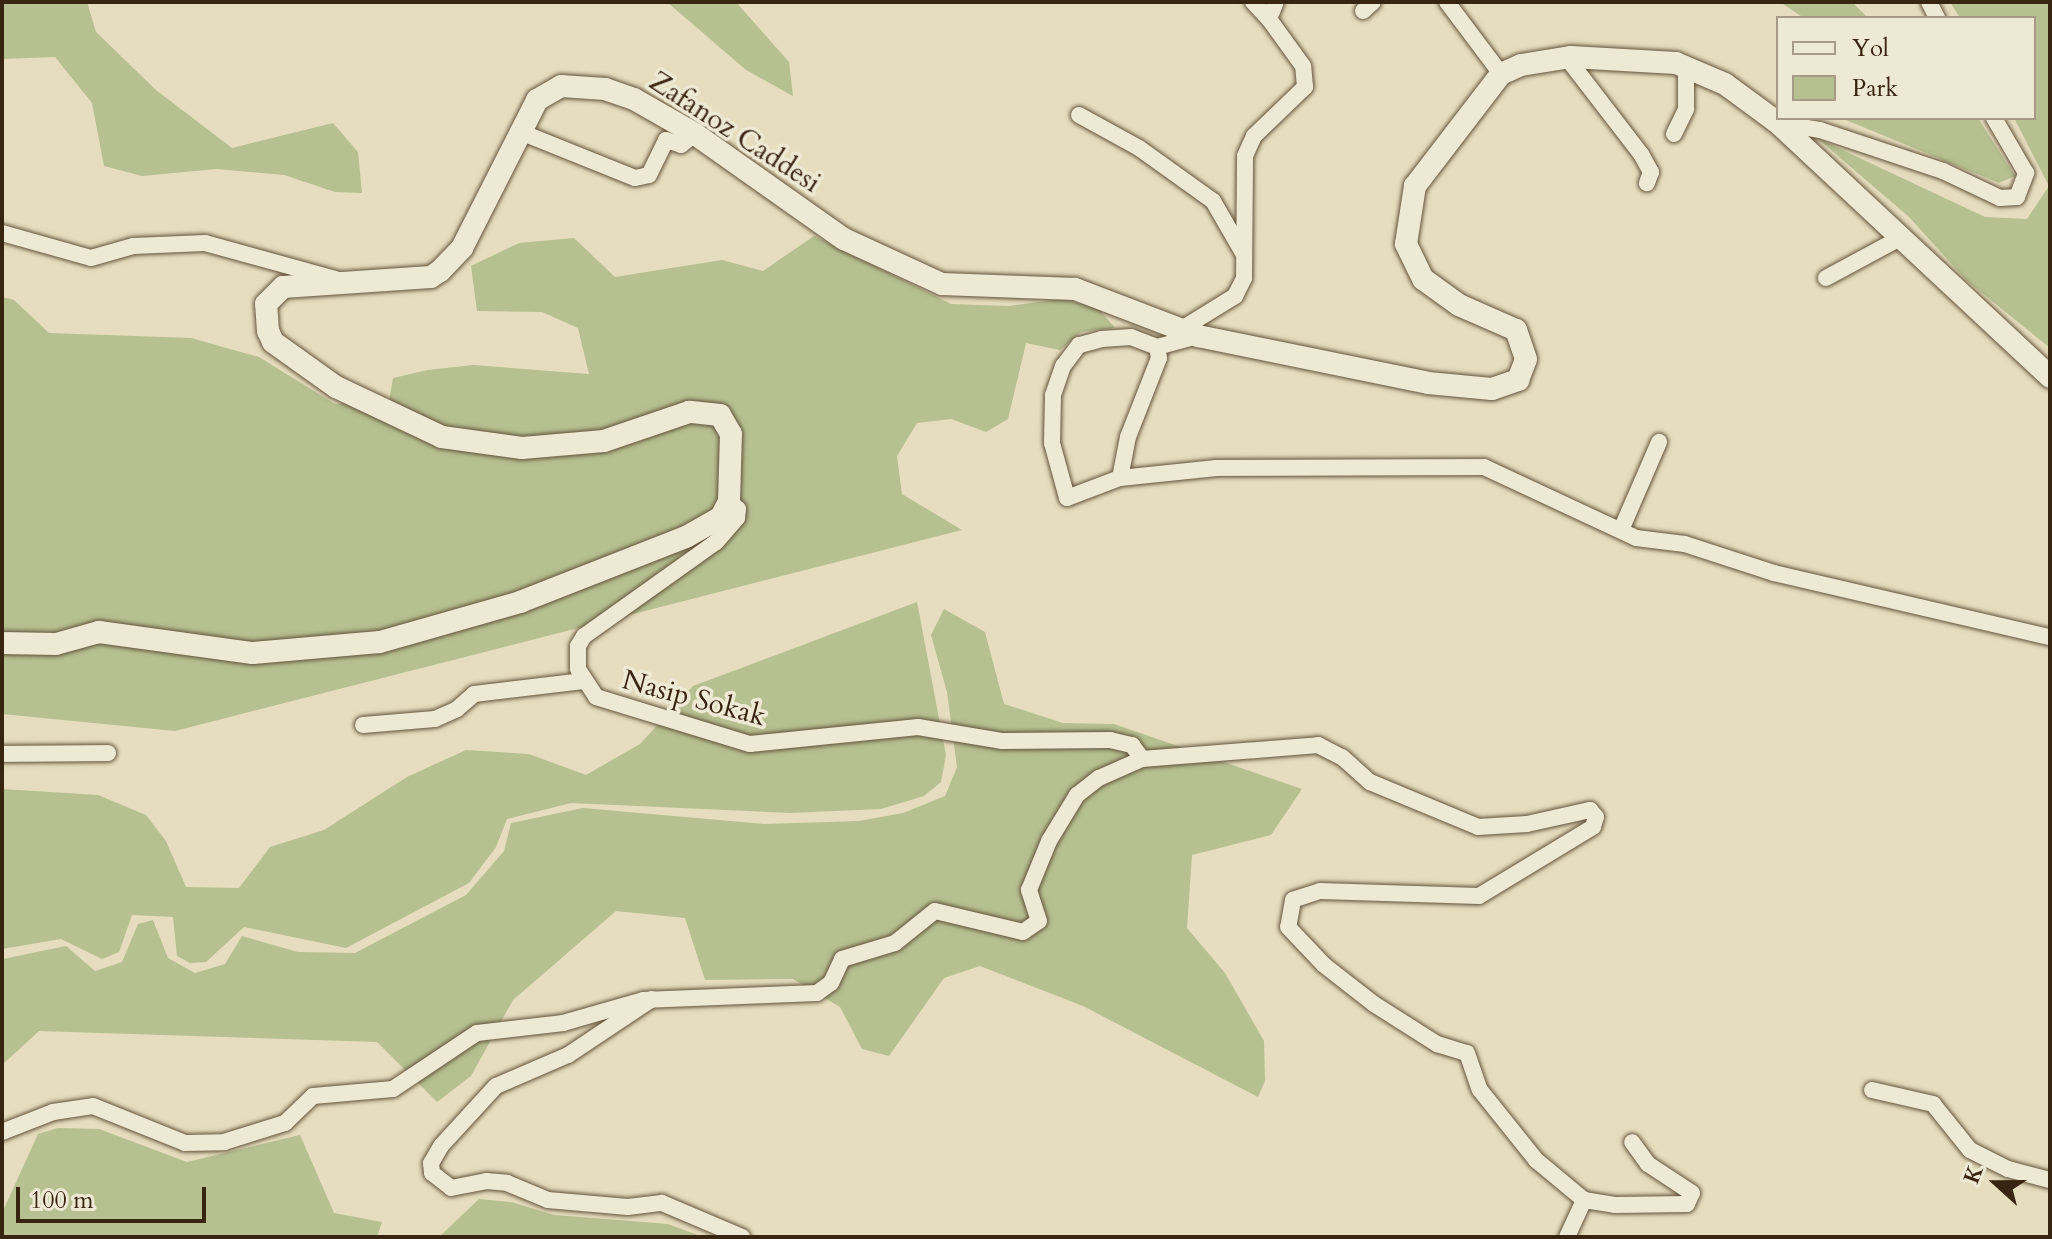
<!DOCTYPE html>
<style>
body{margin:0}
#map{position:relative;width:2052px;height:1239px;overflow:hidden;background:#e5ddbd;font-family:Cardo,serif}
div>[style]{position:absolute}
.green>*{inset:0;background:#b6c090}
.roads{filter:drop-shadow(0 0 2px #63533c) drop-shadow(0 0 2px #63533c)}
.street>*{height:16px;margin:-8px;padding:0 8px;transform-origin:8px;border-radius:8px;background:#eee9d4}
.secondary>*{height:22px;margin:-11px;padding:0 11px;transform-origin:11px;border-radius:11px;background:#eee9d4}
span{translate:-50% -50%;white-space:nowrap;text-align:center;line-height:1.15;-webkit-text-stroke:7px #eee9d4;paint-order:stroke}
.street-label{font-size:28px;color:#382511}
.frame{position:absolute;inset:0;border:4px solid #382511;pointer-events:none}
.legend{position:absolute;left:1776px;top:16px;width:260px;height:104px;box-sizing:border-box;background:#eee9d4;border:2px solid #a59b86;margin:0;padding:10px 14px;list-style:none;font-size:24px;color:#382511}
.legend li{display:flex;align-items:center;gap:16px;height:40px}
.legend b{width:40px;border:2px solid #a59b86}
.north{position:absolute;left:1956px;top:1143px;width:80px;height:80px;-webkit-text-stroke:6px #eee9d4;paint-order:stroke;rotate:291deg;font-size:22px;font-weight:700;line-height:32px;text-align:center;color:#382511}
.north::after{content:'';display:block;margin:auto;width:28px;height:36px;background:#382511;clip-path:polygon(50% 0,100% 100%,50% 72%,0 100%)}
.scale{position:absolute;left:16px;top:1187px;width:190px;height:36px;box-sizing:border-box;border:4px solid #382511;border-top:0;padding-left:10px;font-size:24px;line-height:28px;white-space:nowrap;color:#382511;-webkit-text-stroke:6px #eee9d4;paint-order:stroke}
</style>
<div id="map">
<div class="green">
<i style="clip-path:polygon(2px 2px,87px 2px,96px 32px,156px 90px,232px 148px,333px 123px,358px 152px,362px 193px,335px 192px,284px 175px,216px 169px,142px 176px,104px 166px,92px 103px,55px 57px,2px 59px)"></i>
<i style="clip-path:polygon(667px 2px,736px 2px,789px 62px,793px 96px,746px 70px)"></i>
<i style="clip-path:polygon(1780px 2px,1852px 2px,1868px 18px,1804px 18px)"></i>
<i style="clip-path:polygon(1950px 2px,2050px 2px,2050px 348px,1966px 280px,1909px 217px,1817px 138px,1985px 217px,2027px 219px,2049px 186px,2014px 118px,2034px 118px,2034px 18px,1960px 18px)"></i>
<i style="clip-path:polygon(1841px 118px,1978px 118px,2015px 176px,1999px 183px)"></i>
<i style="clip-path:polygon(814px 236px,951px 304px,1009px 306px,1061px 299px,1098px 308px,1115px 328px,1081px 332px,1060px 350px,1026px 343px,1008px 419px,986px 432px,951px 419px,917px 423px,897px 456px,902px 494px,962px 530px,175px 731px,2px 714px,2px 297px,14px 300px,49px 333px,191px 338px,259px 357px,335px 404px,389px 401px,393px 378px,428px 370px,473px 365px,589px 374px,578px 328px,542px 312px,477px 311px,471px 266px,519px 243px,574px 238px,615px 277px,722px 260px,763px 271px)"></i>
<i style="clip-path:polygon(917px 602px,946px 755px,941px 782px,924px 796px,881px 809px,790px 813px,571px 803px,507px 819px,496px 847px,469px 883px,346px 948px,244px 927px,206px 962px,190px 963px,177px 956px,173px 917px,132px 915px,119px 952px,102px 959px,61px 939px,2px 949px,2px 789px,98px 795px,146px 815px,166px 841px,186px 887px,239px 888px,270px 847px,324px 830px,407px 777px,466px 750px,529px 754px,586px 775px,640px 744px,693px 686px)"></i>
<i style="clip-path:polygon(944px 609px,985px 632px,1004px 704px,1063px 723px,1114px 724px,1302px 789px,1271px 835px,1192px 855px,1187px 928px,1225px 973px,1264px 1041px,1265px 1081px,1258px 1097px,1083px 1006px,980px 966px,944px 978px,889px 1056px,862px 1049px,840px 1007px,793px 979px,705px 980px,685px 918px,616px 911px,513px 1000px,471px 1076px,437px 1102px,377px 1042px,39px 1031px,2px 1065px,3px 959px,66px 946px,95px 971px,122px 962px,138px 924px,153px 920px,168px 958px,195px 973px,225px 964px,242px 936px,298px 952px,355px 953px,466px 895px,504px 851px,511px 823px,583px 808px,764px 824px,859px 821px,903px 813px,945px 796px,957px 767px,947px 692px,931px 635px)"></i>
<i style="clip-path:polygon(58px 1128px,99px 1129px,187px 1162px,300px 1135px,334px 1213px,382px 1222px,377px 1237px,2px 1237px,2px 1213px,38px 1134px)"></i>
<i style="clip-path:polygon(479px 1199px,511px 1202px,554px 1215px,668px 1224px,703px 1237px,439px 1237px)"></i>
</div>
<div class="roads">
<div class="street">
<i style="left:1253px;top:2px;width:23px;rotate:47deg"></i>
<i style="left:1269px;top:19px;width:18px;rotate:-68deg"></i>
<i style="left:1447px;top:2px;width:90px;rotate:53.1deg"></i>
<i style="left:1929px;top:2px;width:18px;rotate:63deg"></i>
<i style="left:1363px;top:11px;width:13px;rotate:-42deg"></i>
<i style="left:1567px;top:58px;width:121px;rotate:52.4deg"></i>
<i style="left:1641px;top:154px;width:21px;rotate:61deg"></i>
<i style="left:1651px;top:172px;width:12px;rotate:110deg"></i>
<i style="left:1079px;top:115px;width:68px;rotate:28.8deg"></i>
<i style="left:1139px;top:148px;width:91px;rotate:35.6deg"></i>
<i style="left:1213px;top:201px;width:60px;rotate:60deg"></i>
<i style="left:1778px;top:123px;width:43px;rotate:9.5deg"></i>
<i style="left:1820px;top:130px;width:130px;rotate:18.4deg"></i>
<i style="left:1943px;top:171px;width:63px;rotate:25.3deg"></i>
<i style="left:2000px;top:198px;width:17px;rotate:-3deg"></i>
<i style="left:2017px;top:197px;width:26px;rotate:-69deg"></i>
<i style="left:2026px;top:173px;width:64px;rotate:-120.2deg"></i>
<i style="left:518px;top:131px;width:126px;rotate:21.9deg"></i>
<i style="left:635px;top:178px;width:14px;rotate:-12deg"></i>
<i style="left:649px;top:175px;width:39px;rotate:-64deg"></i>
<i style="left:666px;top:140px;width:16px;rotate:18deg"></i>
<i style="left:681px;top:145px;width:18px;rotate:-38deg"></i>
<i style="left:1674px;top:134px;width:28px;rotate:-64deg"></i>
<i style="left:1686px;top:109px;width:42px;rotate:-90deg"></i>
<i style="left:2px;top:233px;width:92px;rotate:15.7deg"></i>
<i style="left:91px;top:258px;width:44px;rotate:-15.9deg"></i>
<i style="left:133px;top:246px;width:72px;rotate:-2.4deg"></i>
<i style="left:205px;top:243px;width:136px;rotate:15.4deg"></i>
<i style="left:1826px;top:278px;width:82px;rotate:-28.4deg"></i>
<i style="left:1180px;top:330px;width:65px;rotate:-31.7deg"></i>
<i style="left:1235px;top:296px;width:20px;rotate:-63deg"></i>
<i style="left:1244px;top:278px;width:122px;rotate:-89.5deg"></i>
<i style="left:1245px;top:156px;width:22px;rotate:-66deg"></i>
<i style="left:1254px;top:136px;width:71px;rotate:-43.9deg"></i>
<i style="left:1305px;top:87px;width:21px;rotate:-95deg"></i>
<i style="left:1303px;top:66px;width:58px;rotate:-125.9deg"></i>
<i style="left:1157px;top:347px;width:28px;rotate:-159deg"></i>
<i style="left:1131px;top:337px;width:29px;rotate:176deg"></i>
<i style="left:1102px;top:339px;width:24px;rotate:165deg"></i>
<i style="left:1079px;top:345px;width:26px;rotate:127deg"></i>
<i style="left:1063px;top:366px;width:31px;rotate:109deg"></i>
<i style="left:1053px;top:395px;width:48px;rotate:91.2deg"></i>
<i style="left:1052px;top:443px;width:57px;rotate:74.7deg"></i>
<i style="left:1067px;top:498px;width:57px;rotate:-20.7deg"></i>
<i style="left:1120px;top:478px;width:42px;rotate:-79deg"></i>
<i style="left:1128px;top:437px;width:85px;rotate:-68.6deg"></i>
<i style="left:1159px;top:358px;width:11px;rotate:-100deg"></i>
<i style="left:1157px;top:347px;width:42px;rotate:-15deg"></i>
<i style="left:1120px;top:478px;width:97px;rotate:-5.9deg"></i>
<i style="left:1216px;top:468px;width:268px;rotate:-0.2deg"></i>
<i style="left:1484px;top:467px;width:168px;rotate:25deg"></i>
<i style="left:1636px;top:538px;width:49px;rotate:7deg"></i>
<i style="left:1685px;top:544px;width:94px;rotate:18deg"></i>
<i style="left:1774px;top:573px;width:283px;rotate:13.1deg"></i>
<i style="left:729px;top:501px;width:12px;rotate:42deg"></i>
<i style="left:738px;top:509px;width:9px;rotate:96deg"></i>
<i style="left:737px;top:518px;width:32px;rotate:131deg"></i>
<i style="left:716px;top:542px;width:162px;rotate:144.5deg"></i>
<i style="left:584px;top:636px;width:12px;rotate:121deg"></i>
<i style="left:578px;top:646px;width:23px;rotate:90deg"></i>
<i style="left:578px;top:669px;width:33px;rotate:57deg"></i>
<i style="left:596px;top:697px;width:161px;rotate:17deg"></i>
<i style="left:750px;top:744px;width:169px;rotate:-5.8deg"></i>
<i style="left:918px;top:727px;width:86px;rotate:9.4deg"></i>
<i style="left:1003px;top:741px;width:107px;rotate:-0.5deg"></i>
<i style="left:1110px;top:740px;width:23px;rotate:13deg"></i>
<i style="left:1132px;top:745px;width:17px;rotate:54deg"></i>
<i style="left:1142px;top:759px;width:177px;rotate:-4.5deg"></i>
<i style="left:1318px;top:745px;width:27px;rotate:27deg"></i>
<i style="left:1342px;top:757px;width:38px;rotate:42deg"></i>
<i style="left:1370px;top:782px;width:117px;rotate:22.6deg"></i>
<i style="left:1478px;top:827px;width:49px;rotate:-3.5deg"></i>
<i style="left:1527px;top:824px;width:65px;rotate:-12.5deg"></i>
<i style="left:1590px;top:810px;width:9px;rotate:49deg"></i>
<i style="left:1596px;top:817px;width:10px;rotate:107deg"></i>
<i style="left:1593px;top:827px;width:133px;rotate:148.8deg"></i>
<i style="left:1479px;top:896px;width:159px;rotate:-178.2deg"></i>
<i style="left:1320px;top:891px;width:28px;rotate:162deg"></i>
<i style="left:1293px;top:900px;width:27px;rotate:100deg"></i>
<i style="left:1288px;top:927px;width:52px;rotate:46.5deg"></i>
<i style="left:1324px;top:965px;width:63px;rotate:38deg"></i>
<i style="left:1374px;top:1004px;width:75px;rotate:32.4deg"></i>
<i style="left:1437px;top:1044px;width:31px;rotate:17deg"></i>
<i style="left:1467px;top:1053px;width:39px;rotate:71deg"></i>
<i style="left:1480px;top:1090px;width:90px;rotate:51.3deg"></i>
<i style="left:1536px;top:1160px;width:62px;rotate:39.8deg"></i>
<i style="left:1621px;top:530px;width:96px;rotate:-66.6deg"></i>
<i style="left:363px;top:725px;width:72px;rotate:-4.8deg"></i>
<i style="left:435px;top:719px;width:24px;rotate:-24deg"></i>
<i style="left:457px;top:709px;width:23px;rotate:-41deg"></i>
<i style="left:474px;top:694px;width:110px;rotate:-6.8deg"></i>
<i style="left:2px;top:754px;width:106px;rotate:-0.5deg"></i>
<i style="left:652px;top:999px;width:101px;rotate:146.3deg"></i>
<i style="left:568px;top:1055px;width:78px;rotate:156.7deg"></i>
<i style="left:496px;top:1086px;width:81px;rotate:132.5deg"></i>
<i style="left:441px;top:1146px;width:20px;rotate:120deg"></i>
<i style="left:431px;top:1163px;width:10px;rotate:84deg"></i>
<i style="left:432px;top:1173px;width:24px;rotate:38deg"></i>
<i style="left:451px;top:1188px;width:36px;rotate:-11deg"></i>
<i style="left:486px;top:1181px;width:21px;rotate:5deg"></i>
<i style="left:507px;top:1183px;width:44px;rotate:22.5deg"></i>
<i style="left:548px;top:1200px;width:80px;rotate:5deg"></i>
<i style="left:628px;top:1207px;width:34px;rotate:-7deg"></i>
<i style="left:662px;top:1203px;width:87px;rotate:23deg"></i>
<i style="left:1872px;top:1090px;width:63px;rotate:12.9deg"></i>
<i style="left:1933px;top:1104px;width:59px;rotate:51.2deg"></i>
<i style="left:1970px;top:1150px;width:42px;rotate:26.6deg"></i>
<i style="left:2008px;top:1169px;width:43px;rotate:14.7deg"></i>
<i style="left:2px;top:1132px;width:55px;rotate:-21.4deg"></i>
<i style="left:53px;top:1112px;width:40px;rotate:-8.5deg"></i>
<i style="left:93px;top:1106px;width:99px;rotate:21.9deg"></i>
<i style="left:185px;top:1143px;width:39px;rotate:-1deg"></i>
<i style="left:224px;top:1142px;width:64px;rotate:-17.3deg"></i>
<i style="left:285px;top:1123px;width:39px;rotate:-44deg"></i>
<i style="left:313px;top:1096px;width:80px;rotate:-5deg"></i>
<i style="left:393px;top:1089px;width:101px;rotate:-33.7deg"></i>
<i style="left:477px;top:1033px;width:87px;rotate:-6.6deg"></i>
<i style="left:563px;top:1023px;width:83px;rotate:-16deg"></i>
<i style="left:643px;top:1000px;width:174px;rotate:-2.3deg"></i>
<i style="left:817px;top:993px;width:17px;rotate:-36deg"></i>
<i style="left:831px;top:983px;width:26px;rotate:-65deg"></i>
<i style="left:842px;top:959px;width:55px;rotate:-16.8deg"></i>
<i style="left:895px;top:943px;width:51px;rotate:-38.7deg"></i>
<i style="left:935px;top:911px;width:90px;rotate:13.4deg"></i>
<i style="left:1023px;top:932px;width:19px;rotate:-35deg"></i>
<i style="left:1039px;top:921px;width:33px;rotate:-108deg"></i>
<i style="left:1029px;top:890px;width:53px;rotate:-67.8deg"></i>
<i style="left:1049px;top:841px;width:54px;rotate:-58.7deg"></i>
<i style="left:1077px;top:795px;width:28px;rotate:-38deg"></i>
<i style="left:1099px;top:778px;width:47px;rotate:-23.8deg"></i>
<i style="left:1567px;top:1237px;width:41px;rotate:-65.3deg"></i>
<i style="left:1584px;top:1200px;width:31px;rotate:9deg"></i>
<i style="left:1615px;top:1205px;width:72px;rotate:-0.8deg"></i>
<i style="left:1687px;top:1204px;width:12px;rotate:-66deg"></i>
<i style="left:1692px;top:1193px;width:53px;rotate:-146.6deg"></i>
<i style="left:1648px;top:1164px;width:27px;rotate:-126deg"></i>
</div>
<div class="secondary">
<i style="left:2px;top:643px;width:54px;rotate:1.1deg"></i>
<i style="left:56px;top:644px;width:45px;rotate:-15.6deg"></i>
<i style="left:99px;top:632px;width:155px;rotate:7.8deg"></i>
<i style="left:253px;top:653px;width:127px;rotate:-5deg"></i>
<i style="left:380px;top:642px;width:146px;rotate:-15.9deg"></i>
<i style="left:520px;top:602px;width:178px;rotate:-21.4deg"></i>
<i style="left:686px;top:537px;width:40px;rotate:-29.7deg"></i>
<i style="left:721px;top:517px;width:18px;rotate:-63deg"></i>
<i style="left:729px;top:501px;width:67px;rotate:-88.3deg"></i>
<i style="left:731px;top:434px;width:22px;rotate:-120deg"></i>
<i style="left:720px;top:415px;width:31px;rotate:-174deg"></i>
<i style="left:689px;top:412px;width:90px;rotate:161.2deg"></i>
<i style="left:604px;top:441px;width:82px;rotate:175.1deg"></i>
<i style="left:522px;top:448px;width:81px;rotate:-172.2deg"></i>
<i style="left:442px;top:437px;width:117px;rotate:-154.7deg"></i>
<i style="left:336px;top:387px;width:77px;rotate:-144.5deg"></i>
<i style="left:273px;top:342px;width:12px;rotate:-114deg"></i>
<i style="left:268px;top:331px;width:27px;rotate:-94deg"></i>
<i style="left:266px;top:304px;width:24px;rotate:-45deg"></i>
<i style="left:283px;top:287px;width:148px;rotate:-3.9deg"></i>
<i style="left:431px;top:277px;width:11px;rotate:-34deg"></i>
<i style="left:440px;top:271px;width:32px;rotate:-46deg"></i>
<i style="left:462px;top:248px;width:166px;rotate:-63.1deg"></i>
<i style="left:537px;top:100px;width:28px;rotate:-30deg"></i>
<i style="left:561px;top:86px;width:44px;rotate:3.9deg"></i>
<i style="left:605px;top:89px;width:31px;rotate:19deg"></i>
<i style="left:634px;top:99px;width:70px;rotate:29.8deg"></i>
<i style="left:695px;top:134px;width:182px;rotate:35.2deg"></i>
<i style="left:844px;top:239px;width:108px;rotate:24.7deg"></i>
<i style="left:942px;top:284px;width:133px;rotate:2.2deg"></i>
<i style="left:1075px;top:289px;width:132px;rotate:20.9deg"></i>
<i style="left:1198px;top:336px;width:235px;rotate:11.5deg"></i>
<i style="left:1428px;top:383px;width:64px;rotate:5.4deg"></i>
<i style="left:1492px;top:389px;width:28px;rotate:-19deg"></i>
<i style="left:1518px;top:380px;width:22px;rotate:-69deg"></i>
<i style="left:1526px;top:359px;width:31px;rotate:-109deg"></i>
<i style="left:1516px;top:330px;width:62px;rotate:-156.3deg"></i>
<i style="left:1459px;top:305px;width:44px;rotate:-144.2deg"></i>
<i style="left:1423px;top:279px;width:39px;rotate:-116deg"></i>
<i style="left:1406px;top:244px;width:59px;rotate:-81.2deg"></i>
<i style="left:1415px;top:186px;width:141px;rotate:-52.5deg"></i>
<i style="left:1501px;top:74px;width:22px;rotate:-24deg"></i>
<i style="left:1521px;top:65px;width:51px;rotate:-9.1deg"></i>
<i style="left:1571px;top:57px;width:105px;rotate:3.3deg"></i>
<i style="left:1676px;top:63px;width:53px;rotate:23.2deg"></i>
<i style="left:1725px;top:84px;width:66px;rotate:36.3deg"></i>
<i style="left:1778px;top:123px;width:372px;rotate:43deg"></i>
</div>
</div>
<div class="street-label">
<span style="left:735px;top:132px;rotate:33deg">Zafanoz Caddesi</span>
<span style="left:694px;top:698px;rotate:15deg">Nasip Sokak</span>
</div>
<div class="frame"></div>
<ul class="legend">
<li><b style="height:10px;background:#eee9d4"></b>Yol</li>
<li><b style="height:22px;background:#b6c090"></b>Park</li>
</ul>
<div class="north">K</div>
<div class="scale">100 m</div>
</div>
